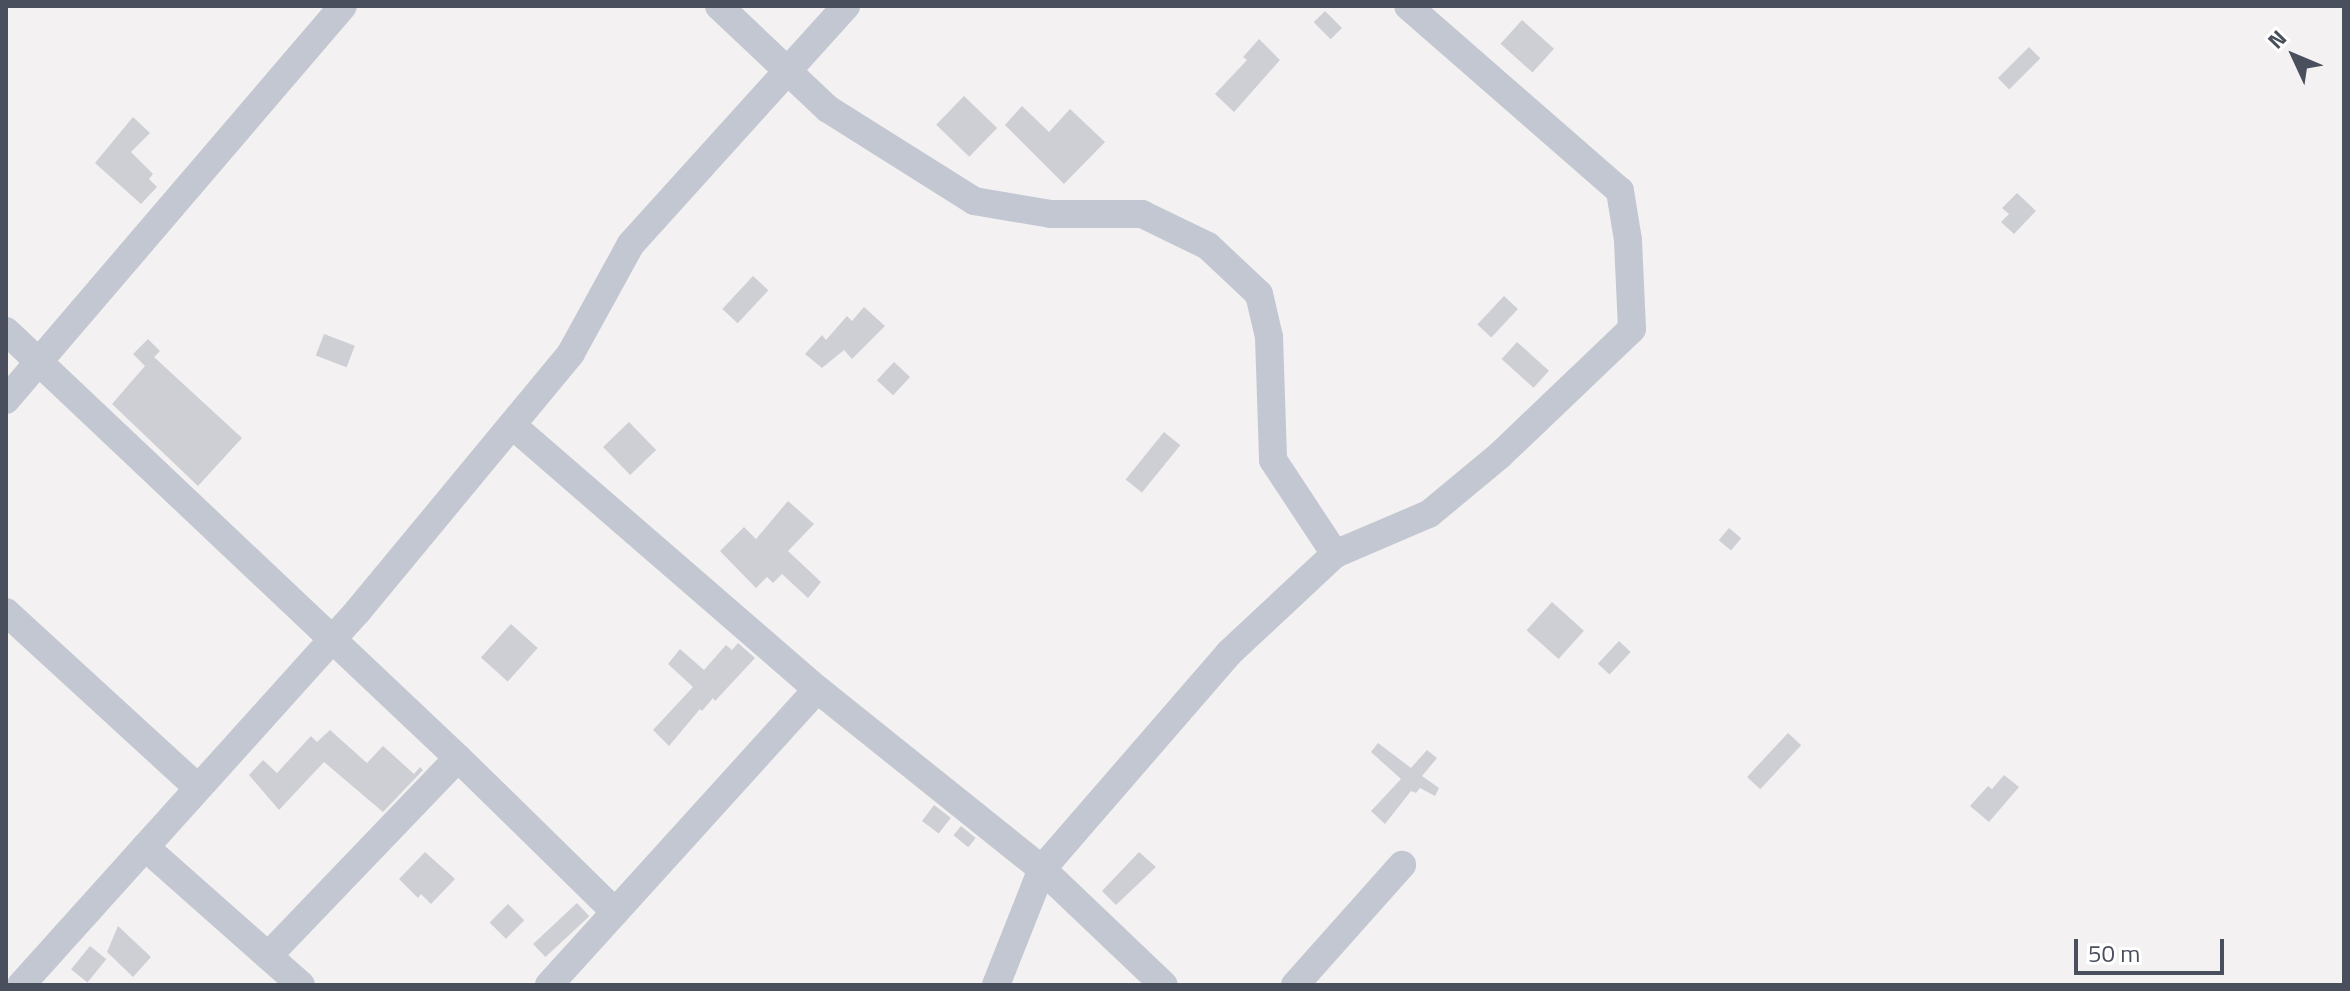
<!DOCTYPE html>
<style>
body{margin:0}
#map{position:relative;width:2350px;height:991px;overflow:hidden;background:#f3f1f1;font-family:"Titillium Web",sans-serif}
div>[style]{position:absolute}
.building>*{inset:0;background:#cecfd5;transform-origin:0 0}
.minor>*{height:28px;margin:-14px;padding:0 14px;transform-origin:14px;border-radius:14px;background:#c3c7d1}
span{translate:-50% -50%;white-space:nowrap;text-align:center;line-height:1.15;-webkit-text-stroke:8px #fff;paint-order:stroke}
.frame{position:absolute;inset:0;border:8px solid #4a4f5d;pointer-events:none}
.north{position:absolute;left:2254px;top:16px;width:80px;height:80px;-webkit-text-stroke:6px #fff;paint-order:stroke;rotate:314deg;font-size:22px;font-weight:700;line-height:32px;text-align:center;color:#4a4f5d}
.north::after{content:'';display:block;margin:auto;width:28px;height:36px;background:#4a4f5d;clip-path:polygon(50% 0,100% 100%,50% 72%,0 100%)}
.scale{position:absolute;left:2074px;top:939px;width:150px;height:36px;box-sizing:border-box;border:4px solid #4a4f5d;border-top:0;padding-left:10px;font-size:24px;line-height:28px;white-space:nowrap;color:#4a4f5d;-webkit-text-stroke:6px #fff;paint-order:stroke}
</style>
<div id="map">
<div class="building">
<i style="left:1325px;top:11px;width:24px;height:16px;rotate:45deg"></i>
<i style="left:1522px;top:20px;width:43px;height:32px;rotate:42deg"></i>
<i style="clip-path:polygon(1259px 39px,1280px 60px,1234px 112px,1215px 94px,1247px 60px,1243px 57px)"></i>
<i style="left:2029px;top:47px;width:16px;height:44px;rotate:45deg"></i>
<i style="left:964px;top:96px;width:46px;height:40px;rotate:44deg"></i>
<i style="clip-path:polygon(1022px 106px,1049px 132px,1070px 109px,1105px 142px,1064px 184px,1005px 125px)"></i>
<i style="clip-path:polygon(133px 117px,150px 133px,131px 152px,153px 174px,149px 179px,157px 187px,141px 204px,95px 163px)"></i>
<i style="clip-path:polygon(2017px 193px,2036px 211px,2014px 234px,2001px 222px,2009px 214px,2002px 208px)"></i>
<i style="left:753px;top:276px;width:21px;height:45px;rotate:43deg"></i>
<i style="left:1504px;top:296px;width:19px;height:39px;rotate:43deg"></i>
<i style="clip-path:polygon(864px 307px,885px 326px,852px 359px,844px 350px,822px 368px,805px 354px,822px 335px,826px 340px,847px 316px,852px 321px)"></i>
<i style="left:324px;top:334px;width:33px;height:23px;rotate:21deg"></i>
<i style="clip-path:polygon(148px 339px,160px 351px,154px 357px,242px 438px,198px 486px,112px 404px,145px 366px,133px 354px)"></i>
<i style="left:1517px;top:342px;width:43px;height:23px;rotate:42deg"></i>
<i style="left:894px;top:362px;width:22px;height:25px;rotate:43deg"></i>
<i style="left:629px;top:422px;width:39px;height:36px;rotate:46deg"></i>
<i style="left:1164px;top:432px;width:21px;height:61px;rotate:39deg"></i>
<i style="clip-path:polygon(788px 501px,814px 524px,788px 551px,821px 582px,808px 598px,782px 574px,773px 583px,767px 577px,756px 588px,720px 551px,744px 527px,756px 539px)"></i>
<i style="left:1729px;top:528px;width:16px;height:16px;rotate:40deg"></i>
<i style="left:1552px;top:602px;width:43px;height:38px;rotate:42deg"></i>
<i style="left:511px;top:624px;width:36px;height:45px;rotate:42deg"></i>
<i style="left:1619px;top:641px;width:16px;height:31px;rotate:43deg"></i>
<i style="clip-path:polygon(738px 643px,755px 658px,715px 701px,713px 698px,702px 711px,700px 709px,669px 746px,653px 730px,693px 687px,668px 664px,680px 649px,704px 670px,726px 645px,732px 650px)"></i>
<i style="clip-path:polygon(330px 730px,367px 763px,383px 746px,414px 774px,420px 767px,423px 770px,383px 812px,324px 762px,279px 810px,249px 775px,263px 760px,277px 773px,311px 736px,317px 742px)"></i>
<i style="left:1788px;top:733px;width:18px;height:60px;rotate:43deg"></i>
<i style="clip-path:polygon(1378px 743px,1411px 768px,1427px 750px,1437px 758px,1422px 776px,1439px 788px,1435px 796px,1420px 788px,1416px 793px,1411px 791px,1385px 824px,1371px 811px,1401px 779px,1371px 752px)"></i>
<i style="clip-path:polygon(2004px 775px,2019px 787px,1989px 822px,1970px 806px,1988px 786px,1992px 789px)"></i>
<i style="left:934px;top:805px;width:21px;height:20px;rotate:37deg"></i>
<i style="left:961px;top:826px;width:19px;height:12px;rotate:39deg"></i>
<i style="clip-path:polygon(425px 852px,455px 879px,431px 904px,421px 894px,418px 898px,399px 879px)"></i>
<i style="clip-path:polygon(1139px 852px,1156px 867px,1116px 905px,1102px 891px)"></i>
<i style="left:577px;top:903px;width:18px;height:60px;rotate:47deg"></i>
<i style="left:508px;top:904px;width:23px;height:26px;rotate:45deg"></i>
<i style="clip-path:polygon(118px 926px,151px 957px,133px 977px,107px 952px)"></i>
<i style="left:90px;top:946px;width:21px;height:30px;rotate:39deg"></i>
</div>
<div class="minor">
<i style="left:719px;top:6px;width:150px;rotate:43.4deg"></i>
<i style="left:828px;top:109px;width:173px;rotate:32.2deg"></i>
<i style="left:974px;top:201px;width:78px;rotate:9.6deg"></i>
<i style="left:1051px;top:214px;width:91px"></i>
<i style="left:1142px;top:214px;width:73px;rotate:25.9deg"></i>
<i style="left:1208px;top:246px;width:70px;rotate:43.3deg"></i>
<i style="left:1259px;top:294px;width:44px;rotate:76.9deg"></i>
<i style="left:1269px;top:337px;width:123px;rotate:88.1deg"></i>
<i style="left:1273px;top:460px;width:113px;rotate:56.6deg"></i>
<i style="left:6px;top:331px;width:622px;rotate:43.37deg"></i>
<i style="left:458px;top:758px;width:220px;rotate:44.4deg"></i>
<i style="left:6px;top:400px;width:518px;rotate:-49.46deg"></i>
<i style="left:512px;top:425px;width:403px;rotate:40.9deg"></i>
<i style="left:817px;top:689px;width:288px;rotate:38.7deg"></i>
<i style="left:1042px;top:869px;width:168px;rotate:43.6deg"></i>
<i style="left:6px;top:612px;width:260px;rotate:42.5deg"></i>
<i style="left:145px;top:847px;width:208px;rotate:41.5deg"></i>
<i style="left:268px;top:956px;width:274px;rotate:-46.2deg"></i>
<i style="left:21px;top:985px;width:502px;rotate:-47.99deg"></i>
<i style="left:357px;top:612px;width:336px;rotate:-50.4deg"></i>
<i style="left:571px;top:353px;width:124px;rotate:-61.2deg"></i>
<i style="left:631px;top:244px;width:321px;rotate:-47.9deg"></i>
<i style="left:549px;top:985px;width:399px;rotate:-47.8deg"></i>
<i style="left:996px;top:985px;width:125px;rotate:-68.4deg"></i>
<i style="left:1042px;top:869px;width:286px;rotate:-49.1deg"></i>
<i style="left:1229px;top:653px;width:145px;rotate:-43deg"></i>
<i style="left:1335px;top:554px;width:102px;rotate:-23.1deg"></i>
<i style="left:1429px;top:514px;width:92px;rotate:-39.7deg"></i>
<i style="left:1500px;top:455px;width:182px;rotate:-43.7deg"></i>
<i style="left:1632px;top:329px;width:89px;rotate:-92.6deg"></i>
<i style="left:1628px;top:240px;width:50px;rotate:-99.3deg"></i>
<i style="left:1620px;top:191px;width:281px;rotate:-138.9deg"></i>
<i style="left:1295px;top:985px;width:161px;rotate:-48.3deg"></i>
</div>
<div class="frame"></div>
<div class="north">N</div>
<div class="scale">50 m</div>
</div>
